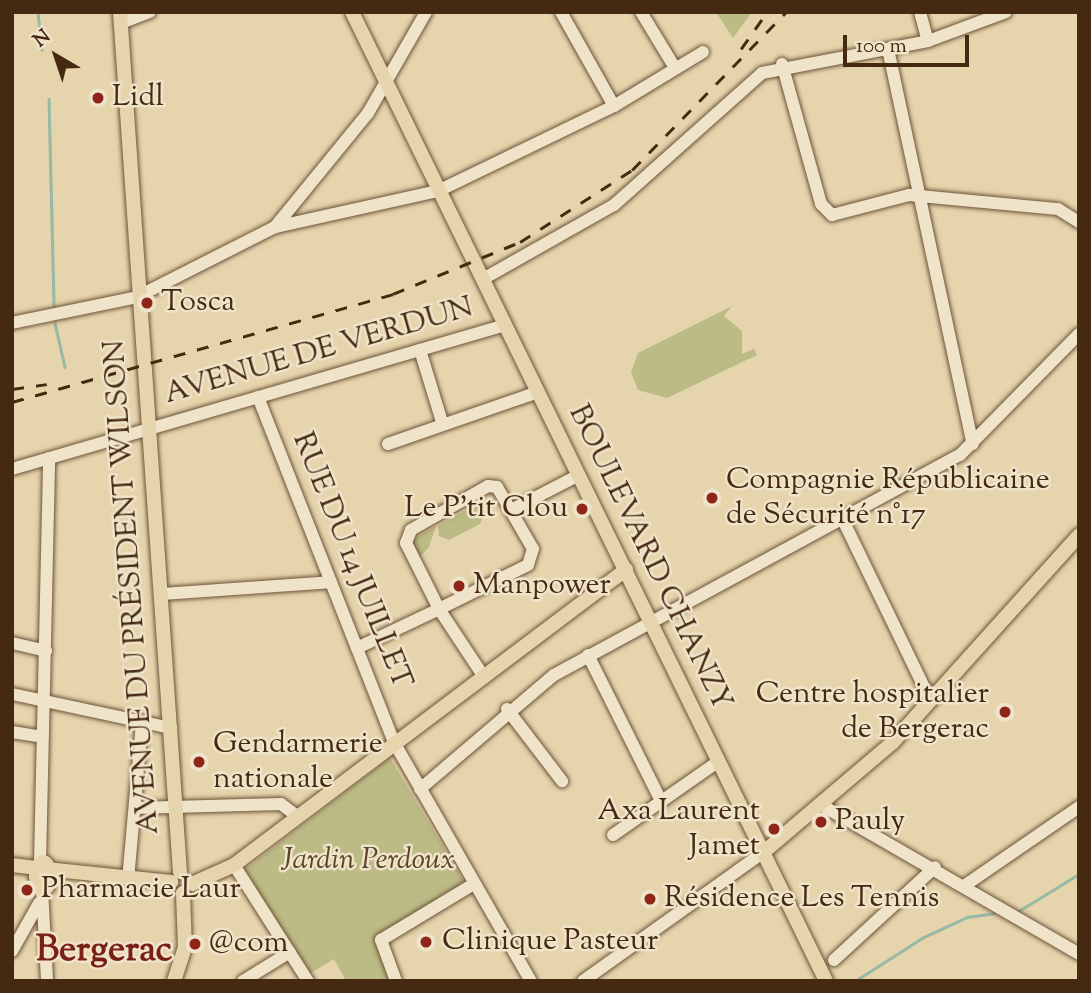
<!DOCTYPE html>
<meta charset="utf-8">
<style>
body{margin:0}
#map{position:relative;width:1091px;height:993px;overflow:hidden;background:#e6d4ad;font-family:"Sorts Mill Goudy",serif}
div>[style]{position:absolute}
.green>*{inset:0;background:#bcbb85}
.stream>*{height:2.5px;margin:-1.25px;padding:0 1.25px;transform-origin:1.25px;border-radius:1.25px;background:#97b9a5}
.roads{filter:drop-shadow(0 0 2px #6d5437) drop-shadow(0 0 2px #6d5437)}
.minor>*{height:12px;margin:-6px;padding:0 6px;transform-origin:6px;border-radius:6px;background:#efe3ca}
.major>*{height:14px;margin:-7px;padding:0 7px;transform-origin:7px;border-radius:7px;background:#e6d4ad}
.major>.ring{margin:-7px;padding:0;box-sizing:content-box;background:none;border:14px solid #e6d4ad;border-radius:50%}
.rail>*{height:2.5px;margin-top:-1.25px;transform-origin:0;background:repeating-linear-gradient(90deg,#452910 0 12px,transparent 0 24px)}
.dots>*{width:19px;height:19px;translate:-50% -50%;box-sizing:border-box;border:4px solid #efe3ca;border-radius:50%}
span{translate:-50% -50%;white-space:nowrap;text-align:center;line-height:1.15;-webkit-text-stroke:5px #efe3ca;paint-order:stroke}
.poi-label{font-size:30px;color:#452910}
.left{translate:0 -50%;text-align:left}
.right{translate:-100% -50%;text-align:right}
.street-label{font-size:30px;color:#452910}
.park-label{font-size:30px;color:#5d4627;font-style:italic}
.district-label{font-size:37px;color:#7a1f14;font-weight:700}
.frame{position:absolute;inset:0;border:14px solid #452910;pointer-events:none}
.north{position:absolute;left:21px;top:21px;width:70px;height:70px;-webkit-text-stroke:5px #efe3ca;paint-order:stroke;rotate:321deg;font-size:19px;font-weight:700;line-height:28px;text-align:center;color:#452910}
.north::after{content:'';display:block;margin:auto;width:24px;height:32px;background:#452910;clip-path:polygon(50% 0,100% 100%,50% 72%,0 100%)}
.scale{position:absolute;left:843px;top:35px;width:126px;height:32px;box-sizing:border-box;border:4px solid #452910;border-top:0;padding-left:9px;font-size:21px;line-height:24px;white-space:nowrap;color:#452910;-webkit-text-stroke:5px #efe3ca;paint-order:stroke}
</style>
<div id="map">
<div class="green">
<i style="clip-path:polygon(716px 12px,752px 12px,733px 38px)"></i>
<i style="clip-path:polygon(732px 306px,724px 316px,742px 331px,742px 354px,754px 349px,757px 355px,667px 398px,638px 390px,631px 373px,638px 353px)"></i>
<i style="clip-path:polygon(477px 504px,486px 510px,480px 524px,449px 540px,439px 536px,438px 526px)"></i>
<i style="clip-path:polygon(436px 526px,429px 547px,420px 557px,411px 540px)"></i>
<i style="clip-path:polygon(390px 758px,463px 880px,458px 890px,379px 937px,376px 944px,393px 981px,346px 981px,334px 959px,309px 974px,244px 870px)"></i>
</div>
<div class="stream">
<i style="left:38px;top:12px;width:38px;rotate:84deg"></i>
<i style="left:49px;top:99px;width:209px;rotate:88.6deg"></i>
<i style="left:55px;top:323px;width:45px;rotate:77.2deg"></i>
<i style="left:1017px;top:912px;width:73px;rotate:-31.5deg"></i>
<i style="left:855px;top:981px;width:80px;rotate:-32.7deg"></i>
<i style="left:922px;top:938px;width:50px;rotate:-25deg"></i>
<i style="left:967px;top:917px;width:27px;rotate:-8deg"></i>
</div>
<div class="roads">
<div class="minor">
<i style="left:561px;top:12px;width:108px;rotate:60.6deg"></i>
<i style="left:641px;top:12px;width:66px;rotate:58.7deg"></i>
<i style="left:920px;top:12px;width:30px;rotate:75deg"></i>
<i style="left:121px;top:23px;width:31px;rotate:-21deg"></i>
<i style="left:888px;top:49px;width:404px;rotate:77.9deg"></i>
<i style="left:782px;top:64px;width:145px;rotate:74.4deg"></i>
<i style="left:821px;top:204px;width:16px;rotate:45deg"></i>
<i style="left:832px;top:215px;width:80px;rotate:-14.6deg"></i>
<i style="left:909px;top:195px;width:150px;rotate:5.4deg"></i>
<i style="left:1058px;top:209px;width:25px;rotate:32deg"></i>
<i style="left:275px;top:227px;width:167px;rotate:-12.5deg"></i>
<i style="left:438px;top:191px;width:195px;rotate:-25.8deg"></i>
<i style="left:614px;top:106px;width:104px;rotate:-31.2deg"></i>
<i style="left:483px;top:279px;width:150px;rotate:-29.5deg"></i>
<i style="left:614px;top:205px;width:198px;rotate:-41.7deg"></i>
<i style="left:762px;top:73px;width:169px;rotate:-10.9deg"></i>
<i style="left:928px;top:41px;width:83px;rotate:-20.4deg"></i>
<i style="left:12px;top:323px;width:128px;rotate:-11.7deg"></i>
<i style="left:137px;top:297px;width:155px;rotate:-26.9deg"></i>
<i style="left:275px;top:227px;width:147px;rotate:-50.8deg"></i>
<i style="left:368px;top:113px;width:116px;rotate:-60.1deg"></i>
<i style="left:420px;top:350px;width:78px;rotate:73deg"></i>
<i style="left:258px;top:397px;width:373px;rotate:68.5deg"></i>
<i style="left:395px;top:744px;width:273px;rotate:60.2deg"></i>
<i style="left:388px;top:444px;width:159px;rotate:-19.1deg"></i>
<i style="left:12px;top:469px;width:514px;rotate:-16.28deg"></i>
<i style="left:513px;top:509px;width:74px;rotate:-27.3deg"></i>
<i style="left:842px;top:518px;width:203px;rotate:64.1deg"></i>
<i style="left:161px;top:594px;width:170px;rotate:-4deg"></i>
<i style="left:12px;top:643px;width:35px;rotate:13deg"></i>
<i style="left:357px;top:648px;width:91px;rotate:-25.4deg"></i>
<i style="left:439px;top:609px;width:99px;rotate:-26.3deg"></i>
<i style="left:528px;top:565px;width:17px;rotate:-73deg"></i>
<i style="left:533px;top:549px;width:72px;rotate:-120.1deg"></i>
<i style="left:497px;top:487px;width:9px;rotate:-174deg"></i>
<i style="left:488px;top:486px;width:89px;rotate:150.3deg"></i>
<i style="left:411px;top:530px;width:14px;rotate:111deg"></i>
<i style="left:406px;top:543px;width:74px;rotate:63.4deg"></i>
<i style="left:439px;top:609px;width:82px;rotate:56.5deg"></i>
<i style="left:588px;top:655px;width:163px;rotate:63.4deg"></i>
<i style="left:12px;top:694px;width:163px;rotate:12.1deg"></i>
<i style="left:507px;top:709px;width:91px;rotate:52.6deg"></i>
<i style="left:12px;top:732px;width:31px;rotate:9deg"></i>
<i style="left:420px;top:789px;width:176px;rotate:-40.4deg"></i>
<i style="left:554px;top:675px;width:462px;rotate:-28.5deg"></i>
<i style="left:960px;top:455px;width:170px;rotate:-45.5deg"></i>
<i style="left:823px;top:806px;width:296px;rotate:30deg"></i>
<i style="left:135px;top:808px;width:146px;rotate:-1.6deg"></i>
<i style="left:281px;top:804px;width:21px;rotate:37deg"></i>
<i style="left:613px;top:835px;width:129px;rotate:-34.9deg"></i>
<i style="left:40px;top:862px;width:404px;rotate:-88.7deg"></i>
<i style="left:234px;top:865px;width:138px;rotate:57.5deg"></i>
<i style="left:41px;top:872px;width:109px;rotate:86.8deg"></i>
<i style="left:128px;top:880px;width:159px;rotate:-84.9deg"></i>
<i style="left:964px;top:886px;width:140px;rotate:-34.5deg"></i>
<i style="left:12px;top:951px;width:55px;rotate:-60.6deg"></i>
<i style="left:834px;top:960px;width:137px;rotate:-42.6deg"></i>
<i style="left:243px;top:981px;width:55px;rotate:-31.7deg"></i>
<i style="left:396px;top:981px;width:44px;rotate:-110.1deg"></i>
<i style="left:381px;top:940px;width:109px;rotate:-31.1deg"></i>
<i style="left:583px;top:981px;width:224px;rotate:-35.5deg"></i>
</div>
<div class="major">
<i style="left:120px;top:12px;width:862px;rotate:86.01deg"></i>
<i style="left:352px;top:12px;width:1079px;rotate:63.93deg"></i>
<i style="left:765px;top:851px;width:167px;rotate:-40.4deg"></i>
<i style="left:892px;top:743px;width:280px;rotate:-48deg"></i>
<i class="ring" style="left:36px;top:862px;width:-4px;height:-4px"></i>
<i style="left:12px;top:865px;width:24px;rotate:7deg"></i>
<i style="left:46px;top:869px;width:126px;rotate:5.9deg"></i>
<i style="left:192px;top:884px;width:46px;rotate:-24.3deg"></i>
<i style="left:234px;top:865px;width:491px;rotate:-37deg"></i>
<i style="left:174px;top:981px;width:35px;rotate:-72deg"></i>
<i style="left:185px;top:948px;width:55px;rotate:-92.1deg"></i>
</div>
</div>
<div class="rail">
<i style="left:741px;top:49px;width:45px;rotate:-54.9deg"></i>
<i style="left:12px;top:389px;width:35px;rotate:-8deg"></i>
<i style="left:12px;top:402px;width:396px;rotate:-15.8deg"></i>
<i style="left:393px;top:294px;width:137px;rotate:-22.3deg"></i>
<i style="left:520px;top:242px;width:133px;rotate:-32.7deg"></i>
<i style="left:632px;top:170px;width:221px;rotate:-45.7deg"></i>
</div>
<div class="dots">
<i style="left:98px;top:98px;background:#8f2418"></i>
<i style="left:147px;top:303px;background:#8f2418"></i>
<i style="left:712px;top:498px;background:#8f2418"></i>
<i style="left:582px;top:509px;background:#8f2418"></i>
<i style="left:459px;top:586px;background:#8f2418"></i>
<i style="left:1005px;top:712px;background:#8f2418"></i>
<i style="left:199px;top:762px;background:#8f2418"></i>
<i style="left:821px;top:822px;background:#8f2418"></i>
<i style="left:774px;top:829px;background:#8f2418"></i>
<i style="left:27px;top:890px;background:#8f2418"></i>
<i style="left:650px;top:899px;background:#8f2418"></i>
<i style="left:426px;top:942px;background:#8f2418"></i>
<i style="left:195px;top:944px;background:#8f2418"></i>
</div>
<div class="poi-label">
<span class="left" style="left:112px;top:98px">Lidl</span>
<span class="left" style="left:161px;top:303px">Tosca</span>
<span class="left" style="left:726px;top:498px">Compagnie Républicaine<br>de Sécurité n°17</span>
<span class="right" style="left:568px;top:509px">Le P'tit Clou</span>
<span class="left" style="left:473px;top:586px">Manpower</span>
<span class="right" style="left:989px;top:712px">Centre hospitalier<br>de Bergerac</span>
<span class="left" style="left:213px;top:762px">Gendarmerie<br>nationale</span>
<span class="right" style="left:760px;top:829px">Axa Laurent<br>Jamet</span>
<span class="left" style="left:835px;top:822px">Pauly</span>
<span class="left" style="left:41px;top:890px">Pharmacie Laur</span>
<span class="left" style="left:664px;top:899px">Résidence Les Tennis</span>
<span class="left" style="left:442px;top:942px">Clinique Pasteur</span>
<span class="left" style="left:209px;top:944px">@com</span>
</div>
<div class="street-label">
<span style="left:319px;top:352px;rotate:-16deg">AVENUE DE VERDUN</span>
<span style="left:649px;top:558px;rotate:64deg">BOULEVARD CHANZY</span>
<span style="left:351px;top:561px;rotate:68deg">RUE DU 14 JUILLET</span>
<span style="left:133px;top:587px;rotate:-94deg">AVENUE DU PRÉSIDENT WILSON</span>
</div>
<div class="park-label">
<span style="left:368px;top:861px">Jardin Perdoux</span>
</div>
<div class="district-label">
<span style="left:104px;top:951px">Bergerac</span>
</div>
<div class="frame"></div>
<div class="north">N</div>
<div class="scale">100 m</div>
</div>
